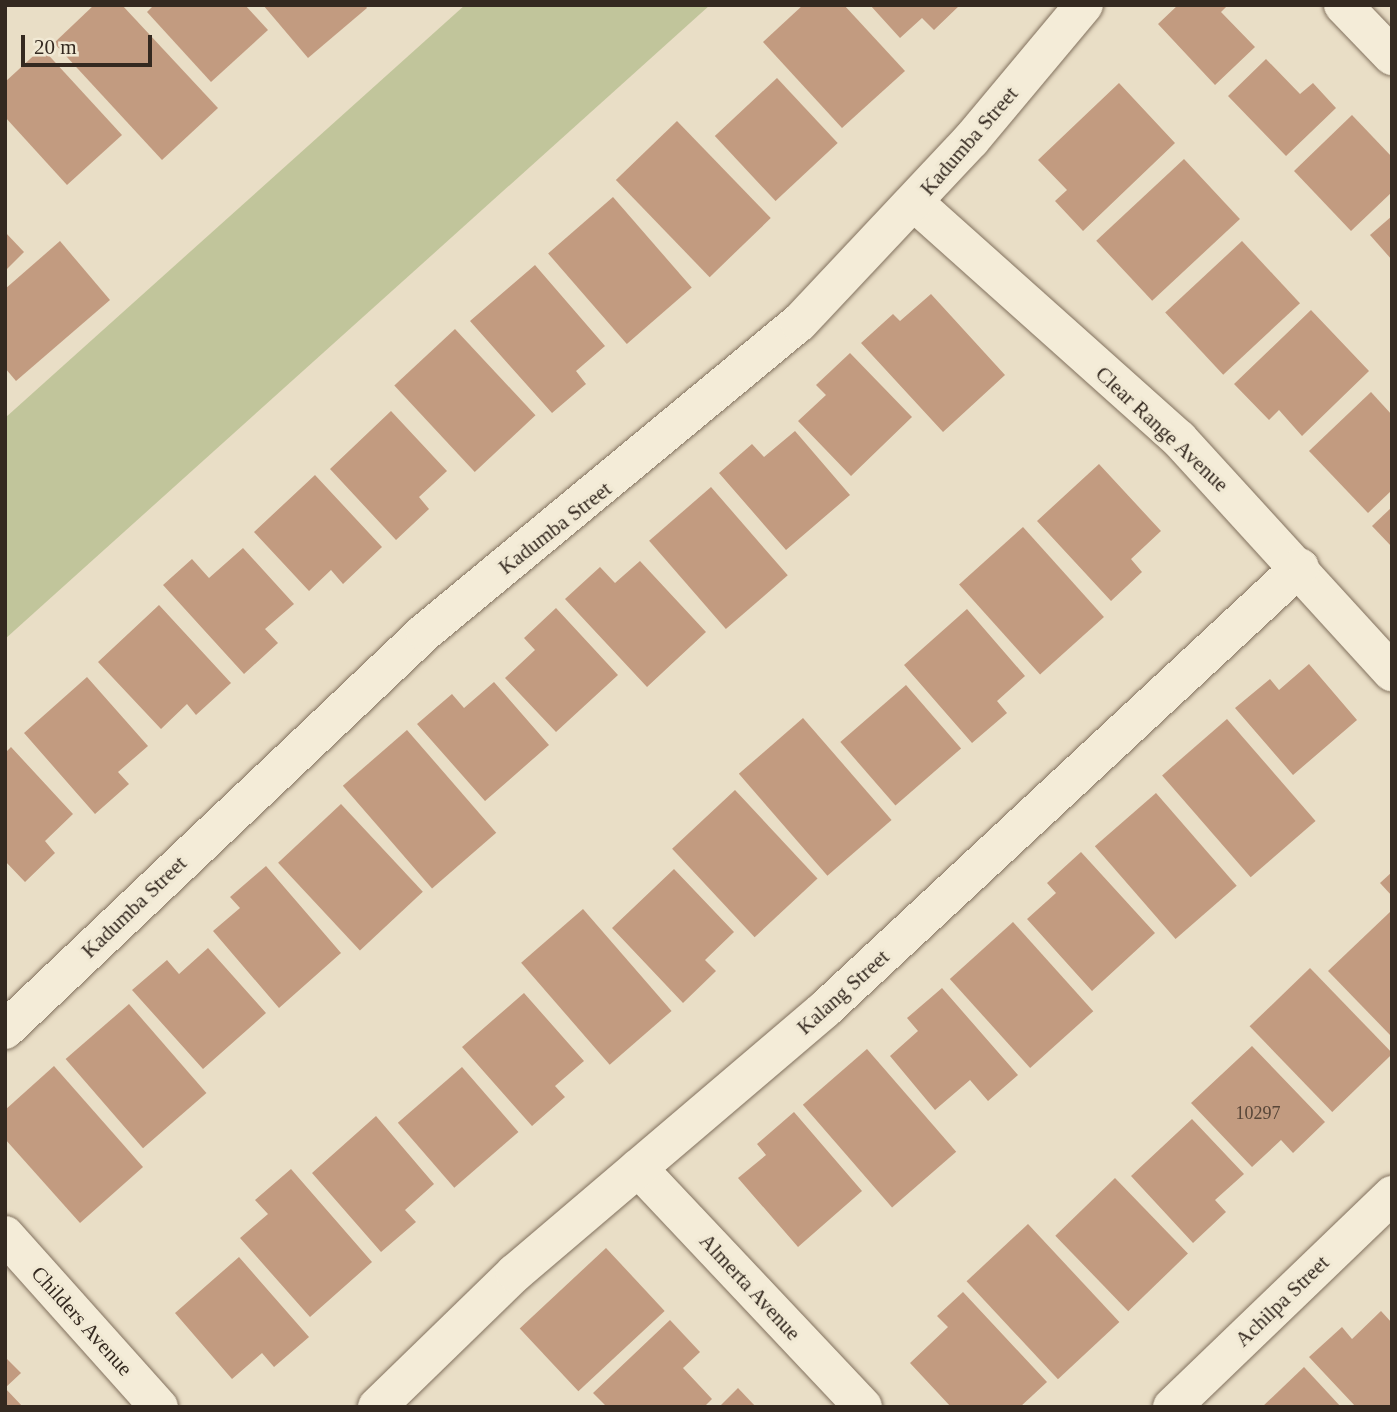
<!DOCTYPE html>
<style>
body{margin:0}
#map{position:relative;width:1397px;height:1412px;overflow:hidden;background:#e9dec6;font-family:Georgia,serif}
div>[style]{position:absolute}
.green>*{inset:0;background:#c1c59b}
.building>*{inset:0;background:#c29b80;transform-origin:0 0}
.roads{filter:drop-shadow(0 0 2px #82715e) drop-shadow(0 0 2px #82715e)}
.street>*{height:38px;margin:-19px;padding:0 19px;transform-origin:19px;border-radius:19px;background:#f4ecd8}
span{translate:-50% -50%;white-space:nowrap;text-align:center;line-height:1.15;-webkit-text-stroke:6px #f1e9d4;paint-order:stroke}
.number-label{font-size:18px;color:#584638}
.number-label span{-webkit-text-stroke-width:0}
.street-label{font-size:21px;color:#342920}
.frame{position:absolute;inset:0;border:7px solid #342920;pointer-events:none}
.scale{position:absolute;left:21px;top:35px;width:131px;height:32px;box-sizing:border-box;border:4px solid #342920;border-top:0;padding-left:9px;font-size:21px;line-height:24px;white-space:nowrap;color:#342920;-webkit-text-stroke:5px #f1e9d4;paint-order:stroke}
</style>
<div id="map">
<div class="green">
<i style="clip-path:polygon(465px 5px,710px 5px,5px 639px,5px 418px)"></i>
</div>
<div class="building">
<i style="clip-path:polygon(94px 5px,122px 5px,218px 108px,162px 160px,54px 43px)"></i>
<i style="clip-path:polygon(154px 5px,245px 5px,268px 30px,211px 82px,147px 12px)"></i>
<i style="clip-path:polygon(263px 5px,365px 5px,367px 8px,308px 58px)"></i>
<i style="clip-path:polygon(803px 5px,844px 5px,905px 71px,842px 128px,763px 42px)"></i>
<i style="clip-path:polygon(870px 5px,960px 5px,934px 30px,922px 18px,900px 38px)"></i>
<i style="clip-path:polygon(1178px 5px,1228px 5px,1221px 12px,1255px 47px,1215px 85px,1158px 24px)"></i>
<i style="clip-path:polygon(42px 48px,122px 135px,67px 185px,5px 117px,5px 82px)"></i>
<i style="clip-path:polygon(1266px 59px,1300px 94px,1313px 83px,1336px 108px,1286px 156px,1228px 96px)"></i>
<i style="left:777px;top:78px;width:89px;height:85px;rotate:47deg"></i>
<i style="clip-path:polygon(1119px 83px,1175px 143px,1083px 231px,1055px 201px,1067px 190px,1038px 160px)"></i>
<i style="clip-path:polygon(1352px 115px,1392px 157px,1392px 192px,1351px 231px,1294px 171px)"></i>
<i style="left:677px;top:121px;width:135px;height:85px;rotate:46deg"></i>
<i style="left:1184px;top:159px;width:82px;height:120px;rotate:47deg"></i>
<i style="left:613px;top:197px;width:120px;height:86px;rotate:49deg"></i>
<i style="clip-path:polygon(1392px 216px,1392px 260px,1370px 235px)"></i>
<i style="clip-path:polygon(5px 232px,24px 252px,5px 271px)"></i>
<i style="clip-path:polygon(60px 241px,110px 300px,16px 381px,5px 368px,5px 289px)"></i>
<i style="left:1242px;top:241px;width:85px;height:105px;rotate:47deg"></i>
<i style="clip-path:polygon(535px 265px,605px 346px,576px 371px,586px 384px,552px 413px,470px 321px)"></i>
<i style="clip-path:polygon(931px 294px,1005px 375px,943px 432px,861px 343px,893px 314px,900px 321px)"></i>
<i style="clip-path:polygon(1311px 310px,1369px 371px,1302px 436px,1279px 410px,1269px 420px,1234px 384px)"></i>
<i style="left:455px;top:329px;width:118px;height:83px;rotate:47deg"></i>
<i style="clip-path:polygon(850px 353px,912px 417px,851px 476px,798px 421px,826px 395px,816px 385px)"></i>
<i style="clip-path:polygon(1371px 392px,1392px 415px,1392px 490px,1368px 513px,1309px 451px)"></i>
<i style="clip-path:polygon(391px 411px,447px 471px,419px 497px,429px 509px,396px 540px,330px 469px)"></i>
<i style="clip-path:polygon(795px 431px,850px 495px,786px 550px,719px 473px,752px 444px,764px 457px)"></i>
<i style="clip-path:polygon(1099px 464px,1161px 531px,1131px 559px,1142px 572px,1111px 601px,1037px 521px)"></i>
<i style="clip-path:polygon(315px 475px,382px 547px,343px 584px,331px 570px,309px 591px,254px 532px)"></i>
<i style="left:711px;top:487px;width:117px;height:82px;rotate:49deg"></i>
<i style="clip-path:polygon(1392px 507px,1392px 547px,1372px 526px)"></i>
<i style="left:1023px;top:527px;width:121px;height:86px;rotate:48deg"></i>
<i style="clip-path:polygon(243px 548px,294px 604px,265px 629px,278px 643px,244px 674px,163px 585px,192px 559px,209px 578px)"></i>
<i style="clip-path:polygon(640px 561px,706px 632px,647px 687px,565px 599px,600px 567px,615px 583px)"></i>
<i style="clip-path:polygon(159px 605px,231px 683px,196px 715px,187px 704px,161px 729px,98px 662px)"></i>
<i style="clip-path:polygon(556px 608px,618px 675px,556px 732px,505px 678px,535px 650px,524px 638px)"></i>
<i style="clip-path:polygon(967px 609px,1025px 676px,997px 701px,1007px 713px,972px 743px,904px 665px)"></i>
<i style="clip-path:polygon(1309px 664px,1357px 720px,1293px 775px,1235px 708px,1270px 679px,1279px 690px)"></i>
<i style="clip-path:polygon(87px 677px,148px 746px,118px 772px,129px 784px,95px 814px,24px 733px)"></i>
<i style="clip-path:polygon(494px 682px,549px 745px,485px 801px,417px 724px,452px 694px,464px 708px)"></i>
<i style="left:906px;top:685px;width:84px;height:87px;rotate:49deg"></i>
<i style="left:803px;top:718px;width:135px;height:85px;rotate:49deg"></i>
<i style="left:1227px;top:719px;width:135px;height:86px;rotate:49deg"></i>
<i style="left:407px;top:730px;width:136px;height:85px;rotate:49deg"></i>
<i style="clip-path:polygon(11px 747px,73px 814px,45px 841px,55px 853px,25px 882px,5px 861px,5px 753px)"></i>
<i style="left:735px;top:790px;width:121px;height:86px;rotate:47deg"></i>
<i style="left:1156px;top:793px;width:123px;height:81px;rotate:49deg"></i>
<i style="left:341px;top:804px;width:120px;height:86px;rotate:47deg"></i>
<i style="clip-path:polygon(1081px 852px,1155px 933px,1092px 991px,1027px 919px,1056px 893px,1047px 883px)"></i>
<i style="clip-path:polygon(266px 866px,341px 953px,279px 1008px,213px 931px,240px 908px,230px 897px)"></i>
<i style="clip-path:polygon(674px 869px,734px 932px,705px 960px,716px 971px,683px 1003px,612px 928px)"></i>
<i style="clip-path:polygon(1392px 872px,1392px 896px,1380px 883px)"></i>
<i style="left:583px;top:909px;width:135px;height:82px;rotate:49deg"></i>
<i style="clip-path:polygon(1390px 912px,1392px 913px,1392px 1037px,1328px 971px)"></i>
<i style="left:1013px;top:922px;width:120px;height:85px;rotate:48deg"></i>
<i style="clip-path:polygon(208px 948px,266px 1013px,203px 1069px,132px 990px,167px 960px,179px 974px)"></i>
<i style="left:1310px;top:968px;width:119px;height:84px;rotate:46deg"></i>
<i style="clip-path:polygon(942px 988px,1018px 1075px,988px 1101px,970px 1080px,935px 1110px,890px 1056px,918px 1031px,907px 1018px)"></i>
<i style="clip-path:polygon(524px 993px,584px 1061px,555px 1086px,565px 1097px,532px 1126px,462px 1047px)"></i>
<i style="left:129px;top:1004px;width:118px;height:84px;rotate:49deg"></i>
<i style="clip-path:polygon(1252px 1046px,1325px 1122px,1293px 1153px,1281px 1140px,1252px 1167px,1191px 1103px)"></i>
<i style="left:867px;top:1049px;width:136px;height:85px;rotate:49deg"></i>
<i style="clip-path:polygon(54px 1066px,143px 1167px,80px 1223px,5px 1139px,5px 1110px)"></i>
<i style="left:462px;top:1067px;width:86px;height:85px;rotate:49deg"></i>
<i style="clip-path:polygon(794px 1112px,862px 1191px,798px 1247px,738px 1178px,766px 1155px,757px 1144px)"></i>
<i style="clip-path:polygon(376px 1116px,434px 1184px,405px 1210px,416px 1222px,381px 1252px,312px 1173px)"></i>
<i style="clip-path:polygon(1192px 1119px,1244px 1174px,1215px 1200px,1226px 1212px,1193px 1243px,1131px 1176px)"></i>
<i style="clip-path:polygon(291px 1169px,372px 1262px,310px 1317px,240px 1238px,268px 1214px,255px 1200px)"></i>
<i style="left:1115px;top:1178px;width:105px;height:83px;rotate:46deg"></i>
<i style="left:1028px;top:1224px;width:134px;height:84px;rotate:47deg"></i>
<i style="left:606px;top:1248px;width:86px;height:118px;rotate:47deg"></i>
<i style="clip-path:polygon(239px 1257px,309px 1337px,274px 1367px,262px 1353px,232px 1379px,175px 1313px)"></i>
<i style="clip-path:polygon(963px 1292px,1047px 1382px,1020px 1407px,951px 1407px,910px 1363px,948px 1327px,937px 1316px)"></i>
<i style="clip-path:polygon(1381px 1311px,1392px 1323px,1392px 1407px,1356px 1407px,1309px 1357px,1342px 1327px,1352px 1339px)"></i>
<i style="clip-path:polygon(670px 1320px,700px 1352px,683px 1368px,712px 1399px,704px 1407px,607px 1407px,593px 1393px)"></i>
<i style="clip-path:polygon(5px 1357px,21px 1373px,5px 1388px,23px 1407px,5px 1407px)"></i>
<i style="clip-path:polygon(1304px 1367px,1341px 1407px,1262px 1407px)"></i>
<i style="clip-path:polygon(738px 1388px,756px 1407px,719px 1407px)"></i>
</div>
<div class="roads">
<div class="street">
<i style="left:1343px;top:5px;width:71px;rotate:46.1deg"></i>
<i style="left:915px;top:203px;width:354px;rotate:41.8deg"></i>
<i style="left:1179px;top:439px;width:316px;rotate:47.6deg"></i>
<i style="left:5px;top:1030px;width:579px;rotate:-43.46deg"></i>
<i style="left:425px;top:632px;width:485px;rotate:-39.6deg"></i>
<i style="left:799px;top:323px;width:251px;rotate:-46.8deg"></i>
<i style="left:971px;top:140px;width:176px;rotate:-50.1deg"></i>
<i style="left:638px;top:1168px;width:328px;rotate:46.7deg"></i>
<i style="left:5px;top:1235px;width:231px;rotate:48.2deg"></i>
<i style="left:377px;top:1407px;width:192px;rotate:-44.2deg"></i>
<i style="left:515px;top:1273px;width:406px;rotate:-40.4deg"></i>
<i style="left:824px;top:1010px;width:650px;rotate:-42.94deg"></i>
<i style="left:1172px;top:1407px;width:306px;rotate:-43.9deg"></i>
</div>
</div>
<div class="number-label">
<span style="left:1258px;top:1113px">10297</span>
</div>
<div class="street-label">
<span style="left:969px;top:141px;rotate:-49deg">Kadumba Street</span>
<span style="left:1162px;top:429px;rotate:43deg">Clear Range Avenue</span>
<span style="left:555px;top:528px;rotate:-38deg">Kadumba Street</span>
<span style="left:134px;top:907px;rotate:-44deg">Kadumba Street</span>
<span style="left:843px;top:992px;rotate:-42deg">Kalang Street</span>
<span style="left:750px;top:1287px;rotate:47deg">Almerta Avenue</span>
<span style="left:1282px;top:1301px;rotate:-44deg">Achilpa Street</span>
<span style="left:82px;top:1321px;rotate:48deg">Childers Avenue</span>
</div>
<div class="frame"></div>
<div class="scale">20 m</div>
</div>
